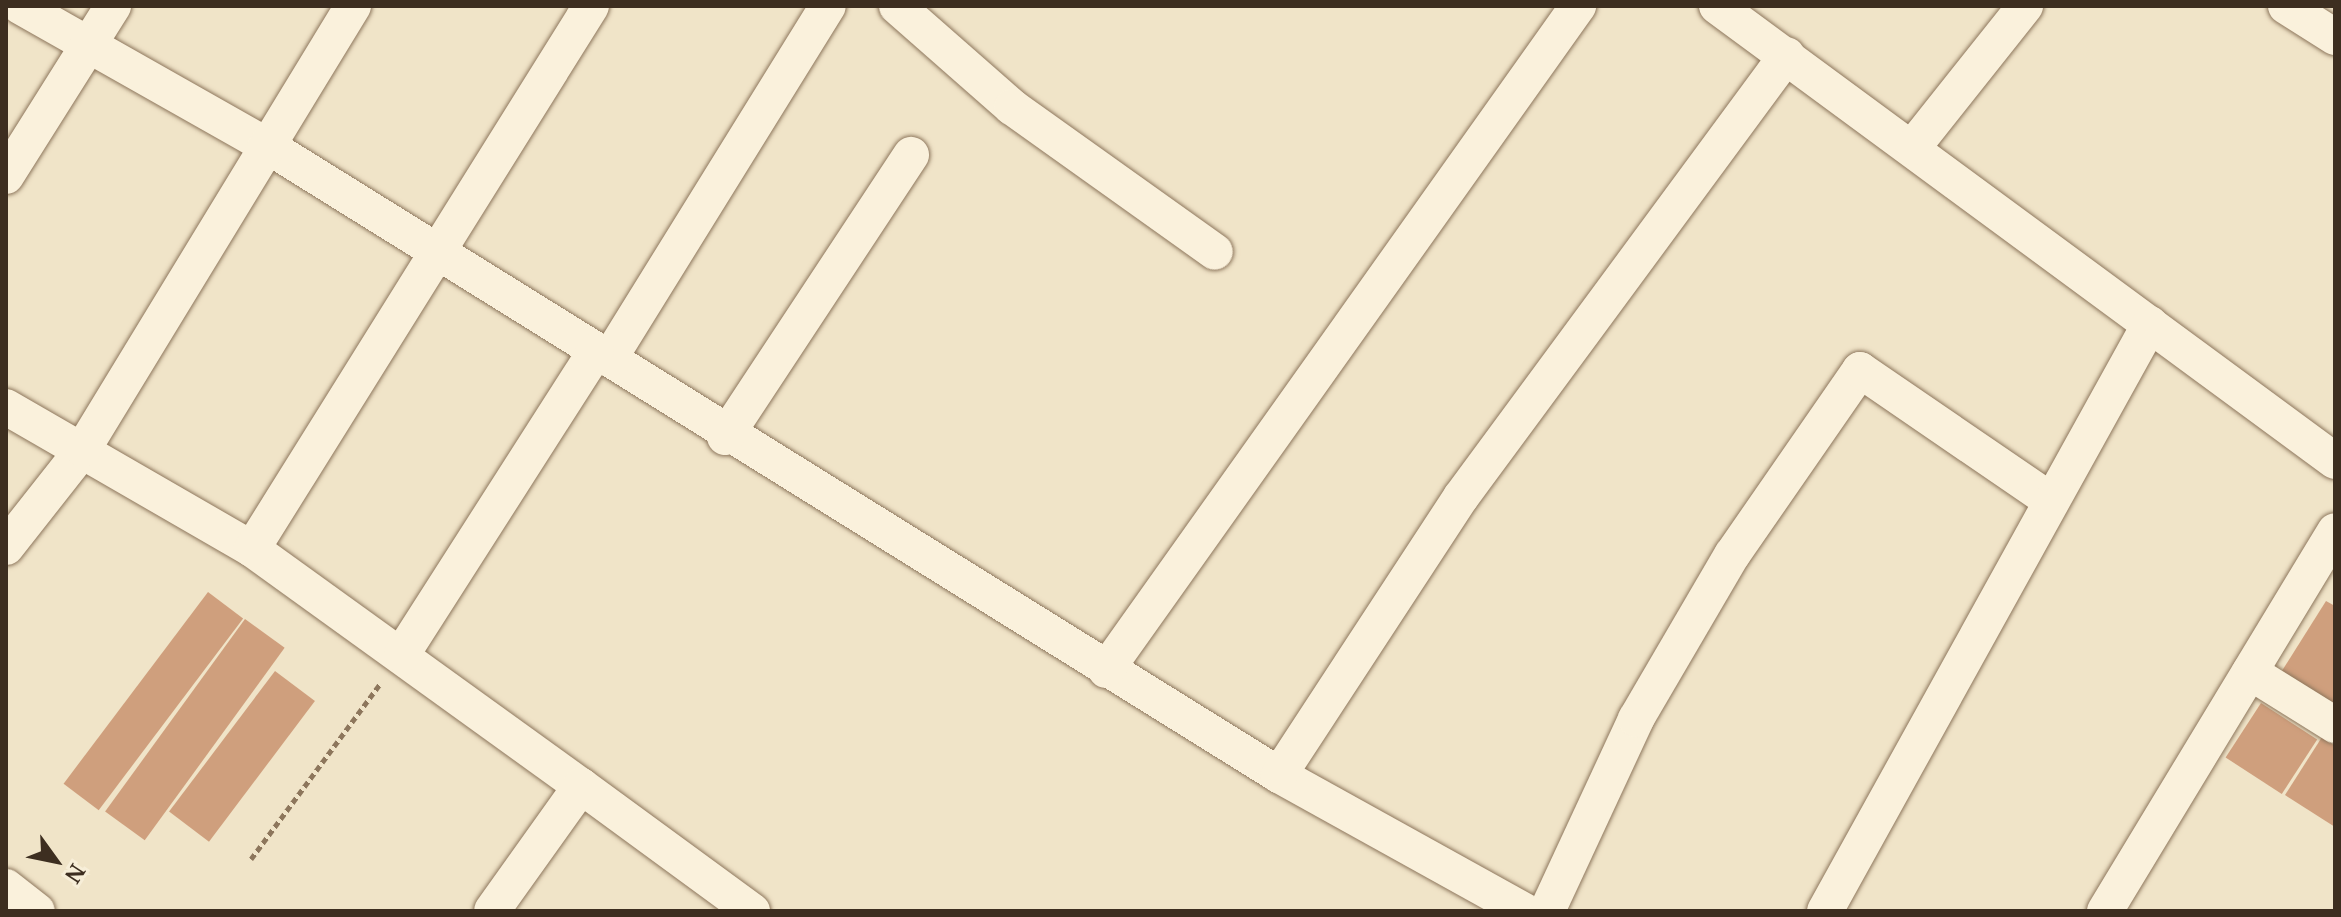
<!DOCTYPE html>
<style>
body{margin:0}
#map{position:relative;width:2341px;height:917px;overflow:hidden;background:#f0e4c8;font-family:"Noto Serif",serif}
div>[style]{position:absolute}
.building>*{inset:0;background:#cf9f7d;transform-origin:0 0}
.path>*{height:5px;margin-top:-2.5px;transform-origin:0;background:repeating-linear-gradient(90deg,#8d765c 0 6px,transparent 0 10px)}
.roads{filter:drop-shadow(0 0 2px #8d765c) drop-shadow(0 0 2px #8d765c)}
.minor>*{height:36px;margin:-18px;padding:0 18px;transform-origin:18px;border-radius:18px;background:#faf1dc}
span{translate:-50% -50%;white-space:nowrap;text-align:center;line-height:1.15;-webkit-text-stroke:6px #f7eed8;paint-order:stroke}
.frame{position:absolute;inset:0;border:8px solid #3d2e20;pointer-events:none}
.north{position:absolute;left:16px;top:821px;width:80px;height:80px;-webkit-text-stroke:6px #f7eed8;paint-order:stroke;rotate:123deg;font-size:22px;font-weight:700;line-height:32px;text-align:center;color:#3d2e20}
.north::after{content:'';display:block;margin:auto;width:28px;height:36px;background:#3d2e20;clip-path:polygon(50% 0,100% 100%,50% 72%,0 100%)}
</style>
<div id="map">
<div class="building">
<i style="left:208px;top:592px;width:44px;height:240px;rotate:37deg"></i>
<i style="clip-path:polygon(2326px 601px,2335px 606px,2335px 710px,2280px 674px)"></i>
<i style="left:245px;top:619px;width:49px;height:238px;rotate:36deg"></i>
<i style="left:275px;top:671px;width:50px;height:176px;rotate:37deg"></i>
<i style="left:2261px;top:703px;width:67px;height:65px;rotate:33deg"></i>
<i style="clip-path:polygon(2322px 737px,2335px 746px,2335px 827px,2285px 795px)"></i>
</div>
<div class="path">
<i style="left:251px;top:859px;width:217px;rotate:-53.6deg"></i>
</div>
<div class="roads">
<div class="minor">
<i style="left:20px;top:6px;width:283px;rotate:29.5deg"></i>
<i style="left:266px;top:145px;width:1193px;rotate:31.88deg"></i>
<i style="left:1279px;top:775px;width:280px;rotate:29deg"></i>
<i style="left:897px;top:6px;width:153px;rotate:41.3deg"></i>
<i style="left:1012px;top:107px;width:249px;rotate:35.5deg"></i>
<i style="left:1717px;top:6px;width:767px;rotate:36.36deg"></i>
<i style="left:2286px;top:6px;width:58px;rotate:32.3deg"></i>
<i style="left:1913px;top:147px;width:180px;rotate:-51.5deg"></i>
<i style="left:6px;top:176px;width:201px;rotate:-57.8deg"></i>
<i style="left:609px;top:359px;width:415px;rotate:-58.2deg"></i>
<i style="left:6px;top:407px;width:284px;rotate:30deg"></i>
<i style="left:252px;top:549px;width:405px;rotate:35.8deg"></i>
<i style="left:581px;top:786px;width:153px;rotate:125.5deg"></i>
<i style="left:725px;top:437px;width:338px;rotate:-56.6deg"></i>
<i style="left:6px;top:547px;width:125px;rotate:-51.8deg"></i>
<i style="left:83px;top:449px;width:519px;rotate:-58.64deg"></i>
<i style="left:252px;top:549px;width:640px;rotate:-58.02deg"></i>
<i style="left:402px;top:654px;width:360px;rotate:-57.4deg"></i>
<i style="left:1106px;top:670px;width:815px;rotate:-54.59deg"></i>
<i style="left:2250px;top:672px;width:100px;rotate:31.9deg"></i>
<i style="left:1279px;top:775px;width:332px;rotate:-56.8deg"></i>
<i style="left:1461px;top:497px;width:549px;rotate:-53.59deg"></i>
<i style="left:581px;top:786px;width:212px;rotate:36.2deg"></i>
<i style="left:6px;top:887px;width:39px;rotate:38deg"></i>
<i style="left:1547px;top:911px;width:212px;rotate:-65.1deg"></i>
<i style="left:1636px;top:719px;width:190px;rotate:-59.7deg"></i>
<i style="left:1732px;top:555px;width:225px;rotate:-55.3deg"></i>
<i style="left:1860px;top:370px;width:230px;rotate:34.4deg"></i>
<i style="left:1825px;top:911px;width:671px;rotate:-61.03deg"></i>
<i style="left:2105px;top:911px;width:444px;rotate:-58.8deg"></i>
</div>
</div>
<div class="frame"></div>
<div class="north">N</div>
</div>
